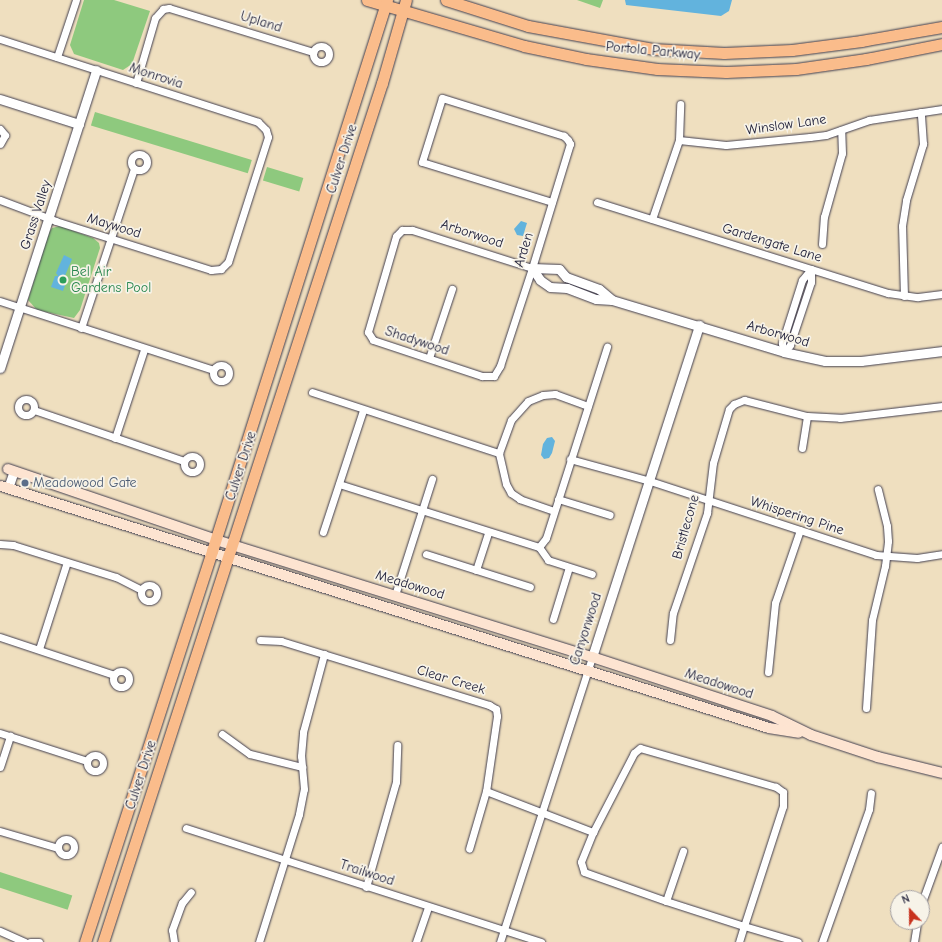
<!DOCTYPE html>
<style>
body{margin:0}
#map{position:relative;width:942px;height:942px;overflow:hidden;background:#efdfbf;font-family:"Comic Neue",sans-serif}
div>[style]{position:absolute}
.green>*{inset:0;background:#8ec97e;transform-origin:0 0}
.water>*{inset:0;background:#62b3dd}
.roads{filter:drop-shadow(0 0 1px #413e4f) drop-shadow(0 0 1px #413e4f)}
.minor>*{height:7px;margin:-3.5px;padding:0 3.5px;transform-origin:3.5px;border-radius:3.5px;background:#fff}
.minor>.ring{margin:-3.5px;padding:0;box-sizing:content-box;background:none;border:7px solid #fff;border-radius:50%}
.tertiary>*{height:9px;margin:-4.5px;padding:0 4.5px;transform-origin:4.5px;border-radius:4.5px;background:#fff}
.secondary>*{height:10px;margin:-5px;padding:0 5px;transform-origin:5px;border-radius:5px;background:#fde4d1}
.primary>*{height:11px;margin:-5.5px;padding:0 5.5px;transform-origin:5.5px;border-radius:5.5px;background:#fabc8b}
.dots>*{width:11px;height:11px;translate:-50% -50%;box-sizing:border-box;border:2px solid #f7f3e8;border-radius:50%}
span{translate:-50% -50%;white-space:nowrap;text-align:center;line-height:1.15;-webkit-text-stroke:3.5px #f7f3e8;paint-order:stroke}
.street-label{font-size:14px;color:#22223b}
.leisure-label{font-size:14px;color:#27864d}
.left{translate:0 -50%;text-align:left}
.service-label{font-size:14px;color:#4e5e75}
.north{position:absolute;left:890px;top:890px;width:40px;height:40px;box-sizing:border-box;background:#f7f3e8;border:1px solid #a29fa3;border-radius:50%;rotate:338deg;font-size:11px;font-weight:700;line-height:16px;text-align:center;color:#22223b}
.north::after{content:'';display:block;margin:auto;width:14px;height:18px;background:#c8321e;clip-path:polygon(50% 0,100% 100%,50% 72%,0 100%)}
</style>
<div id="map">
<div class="green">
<i style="clip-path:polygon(84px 0,114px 0,150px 11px,132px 64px,123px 70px,74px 54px,70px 45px)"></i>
<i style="clip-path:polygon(577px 0,603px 0,600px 8px)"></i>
<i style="left:95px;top:112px;width:164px;height:14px;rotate:17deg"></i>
<i style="left:267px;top:167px;width:38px;height:14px;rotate:17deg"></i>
<i style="clip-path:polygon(60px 226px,93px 238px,99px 243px,100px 248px,80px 310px,74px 318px,37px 310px,28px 300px,48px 234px,52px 228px)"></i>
<i style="left:0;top:872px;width:76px;height:15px;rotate:18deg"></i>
</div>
<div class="water">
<i style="clip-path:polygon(625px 0,732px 0,729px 11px,721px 16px,626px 5px)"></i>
<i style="clip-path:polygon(521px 221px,527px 223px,523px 236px,517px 235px,514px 229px)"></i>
<i style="clip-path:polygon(64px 255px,72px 259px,64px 278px,67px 280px,63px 291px,51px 287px,55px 276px,58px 276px,56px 273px)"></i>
<i style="clip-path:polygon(552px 437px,555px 441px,552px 453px,549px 458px,544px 459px,541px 455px,543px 444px,547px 438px)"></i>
</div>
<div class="roads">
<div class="minor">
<i style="left:0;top:39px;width:271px;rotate:17.8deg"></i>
<i style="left:258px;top:122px;width:11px;rotate:45deg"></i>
<i style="left:266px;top:130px;width:7px;rotate:74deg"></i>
<i style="left:268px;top:137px;width:131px;rotate:107.7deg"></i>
<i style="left:228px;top:262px;width:10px;rotate:135deg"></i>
<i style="left:221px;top:269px;width:10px;rotate:174deg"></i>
<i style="left:211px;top:270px;width:163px;rotate:-162.5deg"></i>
<i style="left:56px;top:221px;width:60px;rotate:-159.4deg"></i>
<i class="ring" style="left:313px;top:46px;width:9px;height:9px"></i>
<i style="left:57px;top:57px;width:60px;rotate:-71.6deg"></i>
<i style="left:136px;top:83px;width:68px;rotate:-73.7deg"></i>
<i style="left:155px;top:18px;width:12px;rotate:-48deg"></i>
<i style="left:163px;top:9px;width:6px;rotate:-9deg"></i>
<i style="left:169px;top:8px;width:151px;rotate:17deg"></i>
<i style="left:0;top:129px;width:8px;rotate:50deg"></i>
<i style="left:5px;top:135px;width:10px;rotate:119deg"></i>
<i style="left:679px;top:140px;width:47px;rotate:6.1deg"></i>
<i style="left:726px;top:145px;width:84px;rotate:-5.4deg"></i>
<i style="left:810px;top:137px;width:16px;rotate:-7deg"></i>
<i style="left:826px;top:135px;width:46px;rotate:-19.2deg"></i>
<i style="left:869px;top:120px;width:74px;rotate:-8.6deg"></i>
<i class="ring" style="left:131px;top:154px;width:9px;height:9px"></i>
<i style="left:597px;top:202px;width:305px;rotate:17.4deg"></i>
<i style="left:888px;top:293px;width:30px;rotate:8deg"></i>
<i style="left:918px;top:297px;width:24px;rotate:-7deg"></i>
<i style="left:652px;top:219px;width:83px;rotate:-71.1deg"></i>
<i style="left:679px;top:140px;width:36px;rotate:-88deg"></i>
<i style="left:822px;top:244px;width:27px;rotate:-86deg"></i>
<i style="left:824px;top:217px;width:66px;rotate:-74.3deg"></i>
<i style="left:842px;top:153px;width:23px;rotate:-92deg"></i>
<i style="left:532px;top:268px;width:126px;rotate:-162.4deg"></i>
<i style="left:412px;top:230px;width:10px;rotate:180deg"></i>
<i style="left:402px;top:230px;width:8px;rotate:135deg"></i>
<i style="left:396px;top:236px;width:100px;rotate:106.3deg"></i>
<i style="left:368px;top:332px;width:9px;rotate:58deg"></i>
<i style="left:373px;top:340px;width:115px;rotate:18.3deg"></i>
<i style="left:482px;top:376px;width:12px"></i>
<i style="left:494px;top:376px;width:12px;rotate:-59deg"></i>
<i style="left:500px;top:366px;width:103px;rotate:-71.9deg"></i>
<i style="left:532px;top:268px;width:130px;rotate:-73deg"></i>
<i style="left:570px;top:144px;width:4px;rotate:-117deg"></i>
<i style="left:568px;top:140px;width:6px;rotate:-135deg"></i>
<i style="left:564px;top:136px;width:128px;rotate:-162.7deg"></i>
<i style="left:442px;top:98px;width:67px;rotate:107.4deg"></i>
<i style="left:422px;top:162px;width:136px;rotate:17.1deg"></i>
<i style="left:904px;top:296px;width:70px;rotate:-91.6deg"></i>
<i style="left:902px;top:226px;width:26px;rotate:-81deg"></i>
<i style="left:906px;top:200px;width:59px;rotate:-73.1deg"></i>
<i style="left:923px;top:144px;width:32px;rotate:-94deg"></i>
<i style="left:0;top:301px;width:224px;rotate:17.9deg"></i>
<i style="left:81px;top:328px;width:168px;rotate:-71.6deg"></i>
<i style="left:784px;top:352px;width:9px;rotate:-103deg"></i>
<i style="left:782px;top:343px;width:66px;rotate:-72.4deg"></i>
<i style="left:802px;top:280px;width:14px;rotate:-51deg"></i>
<i style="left:784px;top:352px;width:9px;rotate:-49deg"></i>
<i style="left:790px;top:345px;width:66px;rotate:-71.6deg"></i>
<i style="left:811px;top:282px;width:13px;rotate:-90deg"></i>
<i style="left:429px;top:358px;width:73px;rotate:-71.6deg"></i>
<i class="ring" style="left:213px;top:365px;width:9px;height:9px"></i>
<i style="left:312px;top:392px;width:197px;rotate:18.1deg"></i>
<i class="ring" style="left:18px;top:399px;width:9px;height:9px"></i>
<i style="left:34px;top:410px;width:158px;rotate:18.8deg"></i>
<i style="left:115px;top:438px;width:93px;rotate:-71.8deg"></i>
<i style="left:802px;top:448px;width:32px;rotate:-81deg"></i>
<i class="ring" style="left:184px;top:456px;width:9px;height:9px"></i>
<i style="left:570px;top:459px;width:80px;rotate:15.3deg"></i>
<i style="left:647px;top:480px;width:241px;rotate:18.1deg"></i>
<i style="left:876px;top:555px;width:41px;rotate:4.2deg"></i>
<i style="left:917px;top:558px;width:25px;rotate:-9deg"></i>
<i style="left:339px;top:484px;width:210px;rotate:17.5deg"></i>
<i style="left:558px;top:499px;width:54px;rotate:17.1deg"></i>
<i style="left:554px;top:511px;width:36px;rotate:-161deg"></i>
<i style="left:520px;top:499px;width:11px;rotate:-146deg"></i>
<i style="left:511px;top:493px;width:10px;rotate:-119deg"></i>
<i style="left:506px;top:484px;width:32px;rotate:-103deg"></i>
<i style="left:499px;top:453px;width:35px;rotate:-70deg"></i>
<i style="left:511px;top:420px;width:25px;rotate:-48deg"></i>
<i style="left:528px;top:401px;width:16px;rotate:-22deg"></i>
<i style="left:543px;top:395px;width:12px;rotate:-5deg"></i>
<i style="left:555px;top:394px;width:35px;rotate:20deg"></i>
<i style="left:323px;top:532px;width:128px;rotate:-71.8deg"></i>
<i style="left:0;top:544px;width:13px;rotate:4deg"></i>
<i style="left:13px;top:545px;width:108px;rotate:17.3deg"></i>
<i style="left:116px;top:577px;width:28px;rotate:27deg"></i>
<i style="left:539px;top:547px;width:11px;rotate:-52deg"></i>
<i style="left:546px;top:538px;width:201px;rotate:-72.3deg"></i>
<i style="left:539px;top:547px;width:16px;rotate:55deg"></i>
<i style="left:548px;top:560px;width:46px;rotate:17.7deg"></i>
<i style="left:426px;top:554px;width:109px;rotate:17.6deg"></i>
<i style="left:476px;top:570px;width:40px;rotate:-72deg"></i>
<i class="ring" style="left:141px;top:585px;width:9px;height:9px"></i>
<i style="left:395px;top:595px;width:122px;rotate:-72.3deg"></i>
<i style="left:553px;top:619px;width:54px;rotate:-72.9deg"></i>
<i style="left:0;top:637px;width:120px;rotate:18.4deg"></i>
<i style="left:260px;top:640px;width:21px;rotate:3deg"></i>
<i style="left:281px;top:641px;width:218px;rotate:17.1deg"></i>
<i style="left:489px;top:705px;width:8px;rotate:30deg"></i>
<i style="left:496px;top:709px;width:7px;rotate:82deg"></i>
<i style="left:497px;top:716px;width:76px;rotate:98.3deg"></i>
<i style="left:486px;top:791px;width:60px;rotate:106.3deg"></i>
<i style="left:670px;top:640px;width:27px;rotate:-84deg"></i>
<i style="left:673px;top:613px;width:106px;rotate:-71.2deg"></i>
<i style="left:707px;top:513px;width:50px;rotate:-83.2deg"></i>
<i style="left:713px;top:463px;width:56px;rotate:-73.5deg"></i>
<i style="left:729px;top:409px;width:7px;rotate:-45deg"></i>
<i style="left:734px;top:404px;width:11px;rotate:-22deg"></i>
<i style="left:744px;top:400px;width:65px;rotate:14.3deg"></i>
<i style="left:807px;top:416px;width:33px;rotate:3deg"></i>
<i style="left:840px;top:418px;width:103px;rotate:-6.7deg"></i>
<i style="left:39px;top:649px;width:91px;rotate:-72.2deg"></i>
<i class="ring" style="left:113px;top:671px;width:9px;height:9px"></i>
<i style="left:768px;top:672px;width:69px;rotate:-84.2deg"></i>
<i style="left:775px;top:603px;width:77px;rotate:-71.1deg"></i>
<i style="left:866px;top:708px;width:88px;rotate:-86.1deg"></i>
<i style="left:872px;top:620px;width:56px;rotate:-76.5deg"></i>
<i style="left:885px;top:566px;width:25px;rotate:-83deg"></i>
<i style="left:888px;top:541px;width:15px;rotate:-94deg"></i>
<i style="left:887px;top:526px;width:38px;rotate:-104deg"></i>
<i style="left:0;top:733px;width:91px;rotate:17.8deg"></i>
<i style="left:222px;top:734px;width:34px;rotate:36deg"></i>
<i style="left:250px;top:754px;width:54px;rotate:14deg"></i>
<i class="ring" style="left:87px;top:755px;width:9px;height:9px"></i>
<i style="left:0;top:767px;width:33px;rotate:-72deg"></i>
<i style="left:486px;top:791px;width:115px;rotate:21deg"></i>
<i style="left:186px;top:828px;width:373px;rotate:17.8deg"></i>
<i style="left:0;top:831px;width:60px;rotate:16.3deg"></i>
<i class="ring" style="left:58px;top:839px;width:9px;height:9px"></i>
<i style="left:366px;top:887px;width:109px;rotate:-74.1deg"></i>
<i style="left:396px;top:782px;width:37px;rotate:-88deg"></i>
<i style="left:666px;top:901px;width:53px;rotate:-71.2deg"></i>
<i style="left:922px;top:902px;width:59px;rotate:-70deg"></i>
<i style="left:0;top:931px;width:27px;rotate:24deg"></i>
<i style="left:30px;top:942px;width:9px"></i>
<i style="left:174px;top:942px;width:12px;rotate:-99deg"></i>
<i style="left:172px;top:930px;width:29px;rotate:-70deg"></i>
<i style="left:182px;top:903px;width:14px;rotate:-51deg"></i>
<i style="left:259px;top:942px;width:134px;rotate:-72.6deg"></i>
<i style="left:299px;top:814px;width:25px;rotate:-79deg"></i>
<i style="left:304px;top:789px;width:33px;rotate:-95deg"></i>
<i style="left:301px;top:756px;width:24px;rotate:-85deg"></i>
<i style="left:303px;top:732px;width:81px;rotate:-74.9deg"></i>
<i style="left:416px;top:942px;width:37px;rotate:-71deg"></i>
<i style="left:500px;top:942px;width:299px;rotate:-72.1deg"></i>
<i style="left:739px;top:942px;width:17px;rotate:-73deg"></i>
<i style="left:744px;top:926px;width:126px;rotate:-72deg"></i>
<i style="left:783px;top:806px;width:14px;rotate:-90deg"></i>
<i style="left:783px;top:792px;width:9px;rotate:-144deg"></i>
<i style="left:776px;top:787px;width:141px;rotate:-164deg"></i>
<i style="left:640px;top:748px;width:8px;rotate:140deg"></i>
<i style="left:634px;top:753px;width:89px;rotate:117.4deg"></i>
<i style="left:593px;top:832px;width:32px;rotate:112deg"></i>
<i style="left:581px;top:862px;width:10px;rotate:73deg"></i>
<i style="left:584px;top:872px;width:87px;rotate:19.5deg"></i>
<i style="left:666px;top:901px;width:82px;rotate:17.8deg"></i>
<i style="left:744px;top:926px;width:56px;rotate:16.5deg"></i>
<i style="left:822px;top:942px;width:141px;rotate:-70.5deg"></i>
<i style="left:869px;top:809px;width:16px;rotate:-83deg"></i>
<i style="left:914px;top:942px;width:20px;rotate:-81deg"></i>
</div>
<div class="tertiary">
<i style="left:0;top:99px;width:83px;rotate:17.6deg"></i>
<i style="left:532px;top:268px;width:14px;rotate:56deg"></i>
<i style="left:540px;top:280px;width:12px;rotate:35deg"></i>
<i style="left:550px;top:287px;width:17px;rotate:3deg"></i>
<i style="left:567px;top:288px;width:31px;rotate:21deg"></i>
<i style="left:596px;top:299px;width:16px;rotate:4deg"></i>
<i style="left:612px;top:300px;width:180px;rotate:16.8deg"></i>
<i style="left:784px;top:352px;width:42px;rotate:12.4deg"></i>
<i style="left:825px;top:361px;width:36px"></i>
<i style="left:861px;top:361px;width:82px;rotate:-7deg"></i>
<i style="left:532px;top:268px;width:27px;rotate:2deg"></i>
<i style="left:559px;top:269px;width:11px;rotate:49deg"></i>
<i style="left:566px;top:277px;width:35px;rotate:20deg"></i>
<i style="left:599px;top:289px;width:17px;rotate:40deg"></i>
<i style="left:0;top:368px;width:313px;rotate:-72.1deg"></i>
<i style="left:8px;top:488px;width:18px;rotate:-71deg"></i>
<i style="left:592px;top:657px;width:349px;rotate:-72.1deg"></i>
</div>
<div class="secondary">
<i style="left:8px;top:469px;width:220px;rotate:18.8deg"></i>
<i style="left:216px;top:540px;width:394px;rotate:17.3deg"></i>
<i style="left:592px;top:657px;width:189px;rotate:18.1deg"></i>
<i style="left:772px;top:716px;width:43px;rotate:26deg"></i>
<i style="left:811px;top:735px;width:71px;rotate:18.2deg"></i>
<i style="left:878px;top:757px;width:66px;rotate:14deg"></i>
<i style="left:1px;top:486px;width:805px;rotate:17.49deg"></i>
<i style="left:769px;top:728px;width:30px;rotate:9deg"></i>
</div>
<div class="primary">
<i style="left:367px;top:0;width:164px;rotate:16.3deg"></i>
<i style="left:524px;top:46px;width:63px;rotate:11.8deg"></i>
<i style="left:586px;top:59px;width:72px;rotate:8deg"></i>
<i style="left:657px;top:69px;width:69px;rotate:2.5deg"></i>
<i style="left:726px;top:72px;width:70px;rotate:-2.5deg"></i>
<i style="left:796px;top:69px;width:71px;rotate:-8.1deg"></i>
<i style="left:866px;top:59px;width:77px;rotate:-11.2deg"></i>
<i style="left:446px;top:0;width:86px;rotate:17.6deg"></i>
<i style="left:528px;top:26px;width:127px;rotate:10.4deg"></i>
<i style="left:653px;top:49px;width:71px;rotate:3.2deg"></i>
<i style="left:724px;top:53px;width:68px;rotate:-2.5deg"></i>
<i style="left:792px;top:50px;width:70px;rotate:-7.4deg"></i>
<i style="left:861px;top:41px;width:82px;rotate:-9.8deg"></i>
<i style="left:85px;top:942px;width:411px;rotate:-72deg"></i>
<i style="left:212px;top:551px;width:578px;rotate:-72.38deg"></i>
<i style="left:103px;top:942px;width:903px;rotate:-72.01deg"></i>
<i style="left:382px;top:83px;width:86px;rotate:-73.9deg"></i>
</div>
</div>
<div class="dots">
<i style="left:63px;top:280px;background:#2e9e5b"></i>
<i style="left:25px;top:483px;background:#5c6f8a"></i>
</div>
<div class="street-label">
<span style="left:261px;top:22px;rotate:17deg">Upland</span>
<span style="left:653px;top:51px;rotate:5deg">Portola Parkway</span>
<span style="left:156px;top:76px;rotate:18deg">Monrovia</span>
<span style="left:786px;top:125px;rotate:-8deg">Winslow Lane</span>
<span style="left:342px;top:159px;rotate:-72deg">Culver Drive</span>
<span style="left:36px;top:215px;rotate:-72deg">Grass Valley</span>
<span style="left:114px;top:226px;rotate:17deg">Maywood</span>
<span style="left:472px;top:234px;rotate:18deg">Arborwood</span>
<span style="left:772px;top:243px;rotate:17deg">Gardengate Lane</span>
<span style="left:524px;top:250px;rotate:-73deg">Arden</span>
<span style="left:778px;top:334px;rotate:16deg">Arborwood</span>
<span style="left:417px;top:341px;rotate:18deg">Shadywood</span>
<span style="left:241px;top:466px;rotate:-72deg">Culver Drive</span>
<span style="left:797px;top:516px;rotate:18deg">Whispering Pine</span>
<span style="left:686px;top:527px;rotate:-74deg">Bristlecone</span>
<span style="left:410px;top:585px;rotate:17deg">Meadowood</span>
<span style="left:586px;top:629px;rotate:-72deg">Canyonwood</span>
<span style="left:451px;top:680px;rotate:17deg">Clear Creek</span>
<span style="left:719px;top:684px;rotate:18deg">Meadowood</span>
<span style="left:141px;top:775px;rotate:-72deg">Culver Drive</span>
<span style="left:367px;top:873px;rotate:18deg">Trailwood</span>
</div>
<div class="leisure-label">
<span class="left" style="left:71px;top:280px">Bel Air<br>Gardens Pool</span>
</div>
<div class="service-label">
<span class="left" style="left:33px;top:483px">Meadowood Gate</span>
</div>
<div class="north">N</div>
</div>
